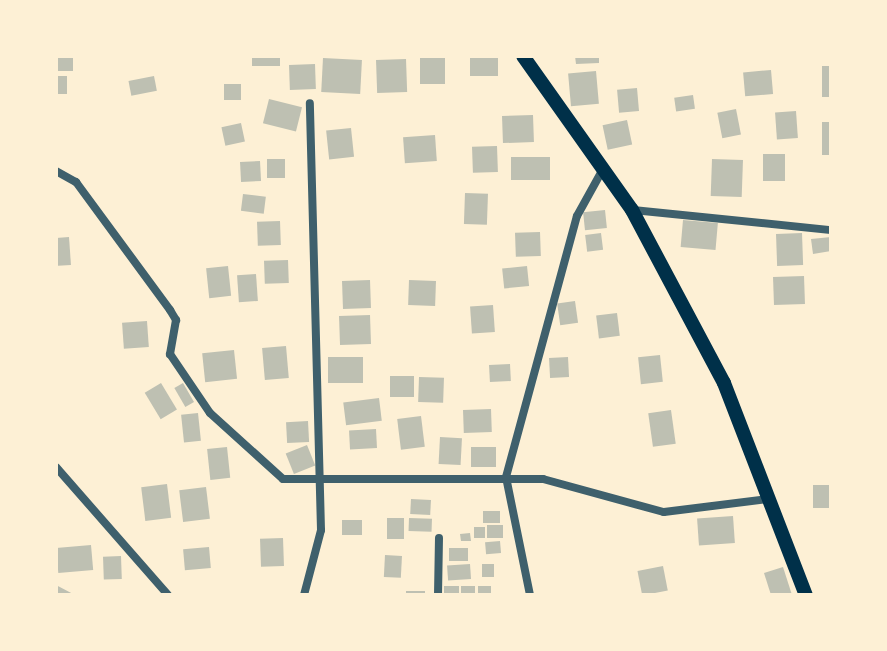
<!DOCTYPE html>
<style>
body{margin:0}
#map{position:relative;width:887px;height:651px;overflow:hidden;background:#fdf0d5;font-family:Cabin,sans-serif}
div>[style]{position:absolute}
.building>*{inset:0;background:#bec0b2;transform-origin:0 0}
.minor>*{height:8px;margin:-4px;padding:0 4px;transform-origin:4px;border-radius:4px;background:#3f606c}
.secondary>*{height:14px;margin:-7px;padding:0 7px;transform-origin:7px;border-radius:7px;background:#003049}
span{translate:-50% -50%;white-space:nowrap;text-align:center;line-height:1.15;-webkit-text-stroke:8px #fdf0d5;paint-order:stroke}
.frame{position:absolute;inset:0;border:58px solid #fdf0d5;pointer-events:none}
</style>
<div id="map">
<div class="building">
<i style="left:56px;top:56px;width:17px;height:15px"></i>
<i style="left:252px;top:56px;width:28px;height:10px"></i>
<i style="left:420px;top:56px;width:25px;height:28px"></i>
<i style="left:470px;top:56px;width:28px;height:20px"></i>
<i style="clip-path:polygon(575px 56px,599px 56px,599px 63px,576px 64px)"></i>
<i style="left:323px;top:58px;width:39px;height:34px;rotate:3deg"></i>
<i style="left:406px;top:59px;width:33px;height:30px;rotate:88deg"></i>
<i style="left:315px;top:64px;width:25px;height:26px;rotate:88deg"></i>
<i style="left:822px;top:66px;width:9px;height:31px"></i>
<i style="left:771px;top:70px;width:24px;height:28px;rotate:85deg"></i>
<i style="left:596px;top:71px;width:33px;height:28px;rotate:85deg"></i>
<i style="left:56px;top:76px;width:11px;height:18px"></i>
<i style="left:154px;top:76px;width:15px;height:26px;rotate:79deg"></i>
<i style="left:241px;top:84px;width:16px;height:17px;rotate:90deg"></i>
<i style="left:637px;top:88px;width:23px;height:20px;rotate:85deg"></i>
<i style="left:693px;top:95px;width:14px;height:19px;rotate:82deg"></i>
<i style="left:269px;top:99px;width:34px;height:25px;rotate:14deg"></i>
<i style="left:736px;top:109px;width:26px;height:19px;rotate:79deg"></i>
<i style="left:796px;top:111px;width:27px;height:21px;rotate:86deg"></i>
<i style="left:533px;top:115px;width:27px;height:31px;rotate:88deg"></i>
<i style="left:627px;top:120px;width:25px;height:25px;rotate:78deg"></i>
<i style="left:822px;top:122px;width:9px;height:33px"></i>
<i style="left:241px;top:123px;width:19px;height:20px;rotate:78deg"></i>
<i style="left:351px;top:128px;width:29px;height:25px;rotate:84deg"></i>
<i style="left:435px;top:135px;width:26px;height:32px;rotate:86deg"></i>
<i style="left:497px;top:146px;width:26px;height:25px;rotate:88deg"></i>
<i style="left:763px;top:154px;width:22px;height:27px"></i>
<i style="left:550px;top:157px;width:23px;height:39px;rotate:90deg"></i>
<i style="left:267px;top:159px;width:18px;height:19px"></i>
<i style="left:712px;top:159px;width:31px;height:37px;rotate:2deg"></i>
<i style="left:260px;top:161px;width:20px;height:20px;rotate:87deg"></i>
<i style="left:465px;top:193px;width:23px;height:31px;rotate:2deg"></i>
<i style="left:243px;top:194px;width:23px;height:17px;rotate:7deg"></i>
<i style="left:605px;top:210px;width:18px;height:22px;rotate:84deg"></i>
<i style="left:683px;top:220px;width:35px;height:27px;rotate:5deg"></i>
<i style="left:280px;top:221px;width:24px;height:23px;rotate:88deg"></i>
<i style="left:540px;top:232px;width:24px;height:25px;rotate:88deg"></i>
<i style="left:601px;top:233px;width:17px;height:16px;rotate:83deg"></i>
<i style="left:802px;top:233px;width:32px;height:26px;rotate:88deg"></i>
<i style="left:69px;top:237px;width:28px;height:13px;rotate:86deg"></i>
<i style="clip-path:polygon(831px 237px,831px 251px,813px 254px,811px 239px)"></i>
<i style="left:288px;top:260px;width:23px;height:24px;rotate:88deg"></i>
<i style="left:228px;top:266px;width:30px;height:22px;rotate:84deg"></i>
<i style="left:527px;top:266px;width:20px;height:25px;rotate:84deg"></i>
<i style="left:256px;top:274px;width:27px;height:19px;rotate:86deg"></i>
<i style="left:804px;top:276px;width:28px;height:31px;rotate:88deg"></i>
<i style="left:370px;top:280px;width:28px;height:28px;rotate:88deg"></i>
<i style="left:409px;top:280px;width:27px;height:25px;rotate:2deg"></i>
<i style="left:575px;top:301px;width:22px;height:18px;rotate:82deg"></i>
<i style="left:493px;top:305px;width:27px;height:23px;rotate:86deg"></i>
<i style="left:617px;top:313px;width:23px;height:21px;rotate:83deg"></i>
<i style="left:370px;top:315px;width:29px;height:31px;rotate:88deg"></i>
<i style="left:147px;top:321px;width:26px;height:25px;rotate:86deg"></i>
<i style="left:286px;top:346px;width:32px;height:24px;rotate:85deg"></i>
<i style="left:234px;top:350px;width:29px;height:32px;rotate:84deg"></i>
<i style="left:660px;top:355px;width:27px;height:22px;rotate:84deg"></i>
<i style="left:328px;top:357px;width:35px;height:26px"></i>
<i style="left:568px;top:357px;width:20px;height:19px;rotate:87deg"></i>
<i style="left:510px;top:364px;width:17px;height:21px;rotate:87deg"></i>
<i style="left:390px;top:376px;width:24px;height:21px"></i>
<i style="left:419px;top:377px;width:25px;height:25px;rotate:2deg"></i>
<i style="left:161px;top:383px;width:31px;height:19px;rotate:59deg"></i>
<i style="left:183px;top:383px;width:22px;height:10px;rotate:60deg"></i>
<i style="left:379px;top:398px;width:23px;height:36px;rotate:83deg"></i>
<i style="left:491px;top:409px;width:23px;height:28px;rotate:88deg"></i>
<i style="left:671px;top:410px;width:34px;height:23px;rotate:82deg"></i>
<i style="left:198px;top:413px;width:28px;height:17px;rotate:84deg"></i>
<i style="left:421px;top:416px;width:31px;height:24px;rotate:83deg"></i>
<i style="left:308px;top:421px;width:21px;height:22px;rotate:87deg"></i>
<i style="left:376px;top:429px;width:19px;height:27px;rotate:87deg"></i>
<i style="left:440px;top:437px;width:22px;height:27px;rotate:3deg"></i>
<i style="left:307px;top:445px;width:22px;height:23px;rotate:68deg"></i>
<i style="left:227px;top:447px;width:31px;height:20px;rotate:84deg"></i>
<i style="left:471px;top:447px;width:25px;height:20px"></i>
<i style="left:167px;top:484px;width:34px;height:26px;rotate:83deg"></i>
<i style="left:831px;top:485px;width:23px;height:18px;rotate:90deg"></i>
<i style="left:206px;top:487px;width:32px;height:27px;rotate:83deg"></i>
<i style="left:411px;top:499px;width:20px;height:15px;rotate:3deg"></i>
<i style="left:483px;top:511px;width:17px;height:12px"></i>
<i style="left:733px;top:516px;width:27px;height:36px;rotate:86deg"></i>
<i style="left:387px;top:518px;width:17px;height:21px"></i>
<i style="left:409px;top:518px;width:23px;height:13px;rotate:2deg"></i>
<i style="left:342px;top:520px;width:20px;height:15px"></i>
<i style="left:503px;top:525px;width:13px;height:16px;rotate:90deg"></i>
<i style="left:474px;top:527px;width:11px;height:11px"></i>
<i style="clip-path:polygon(470px 533px,471px 541px,461px 541px,460px 534px)"></i>
<i style="left:283px;top:538px;width:28px;height:23px;rotate:88deg"></i>
<i style="left:500px;top:541px;width:12px;height:15px;rotate:85deg"></i>
<i style="left:91px;top:545px;width:25px;height:35px;rotate:85deg"></i>
<i style="left:209px;top:547px;width:21px;height:26px;rotate:85deg"></i>
<i style="left:449px;top:548px;width:19px;height:13px"></i>
<i style="left:385px;top:555px;width:17px;height:22px;rotate:3deg"></i>
<i style="left:121px;top:556px;width:23px;height:18px;rotate:88deg"></i>
<i style="left:470px;top:564px;width:15px;height:23px;rotate:86deg"></i>
<i style="left:482px;top:564px;width:12px;height:13px"></i>
<i style="left:663px;top:566px;width:25px;height:26px;rotate:79deg"></i>
<i style="clip-path:polygon(783px 567px,792px 595px,771px 595px,764px 573px)"></i>
<i style="clip-path:polygon(56px 585px,75px 595px,56px 595px)"></i>
<i style="left:444px;top:586px;width:15px;height:9px"></i>
<i style="left:461px;top:586px;width:14px;height:9px"></i>
<i style="left:478px;top:586px;width:13px;height:9px"></i>
<i style="left:406px;top:591px;width:19px;height:4px"></i>
</div>
<div class="minor">
<i style="left:56px;top:171px;width:23px;rotate:29deg"></i>
<i style="left:76px;top:182px;width:159px;rotate:53.7deg"></i>
<i style="left:170px;top:310px;width:12px;rotate:59deg"></i>
<i style="left:176px;top:320px;width:35px;rotate:100deg"></i>
<i style="left:170px;top:354px;width:71px;rotate:55.9deg"></i>
<i style="left:210px;top:413px;width:98px;rotate:42.1deg"></i>
<i style="left:283px;top:479px;width:260px"></i>
<i style="left:543px;top:479px;width:125px;rotate:15.3deg"></i>
<i style="left:664px;top:512px;width:106px;rotate:-7.1deg"></i>
<i style="left:633px;top:210px;width:199px;rotate:5.8deg"></i>
<i style="left:56px;top:467px;width:170px;rotate:48.8deg"></i>
<i style="left:304px;top:595px;width:67px;rotate:-75.3deg"></i>
<i style="left:321px;top:530px;width:427px;rotate:-91.5deg"></i>
<i style="left:438px;top:595px;width:57px;rotate:-89deg"></i>
<i style="left:530px;top:595px;width:120px;rotate:-101.5deg"></i>
<i style="left:506px;top:477px;width:270px;rotate:-74.8deg"></i>
<i style="left:577px;top:216px;width:54px;rotate:-61deg"></i>
</div>
<div class="secondary">
<i style="left:523px;top:56px;width:189px;rotate:54.7deg"></i>
<i style="left:632px;top:210px;width:196px;rotate:62deg"></i>
<i style="left:724px;top:383px;width:227px;rotate:68.9deg"></i>
</div>
<div class="frame"></div>
</div>
